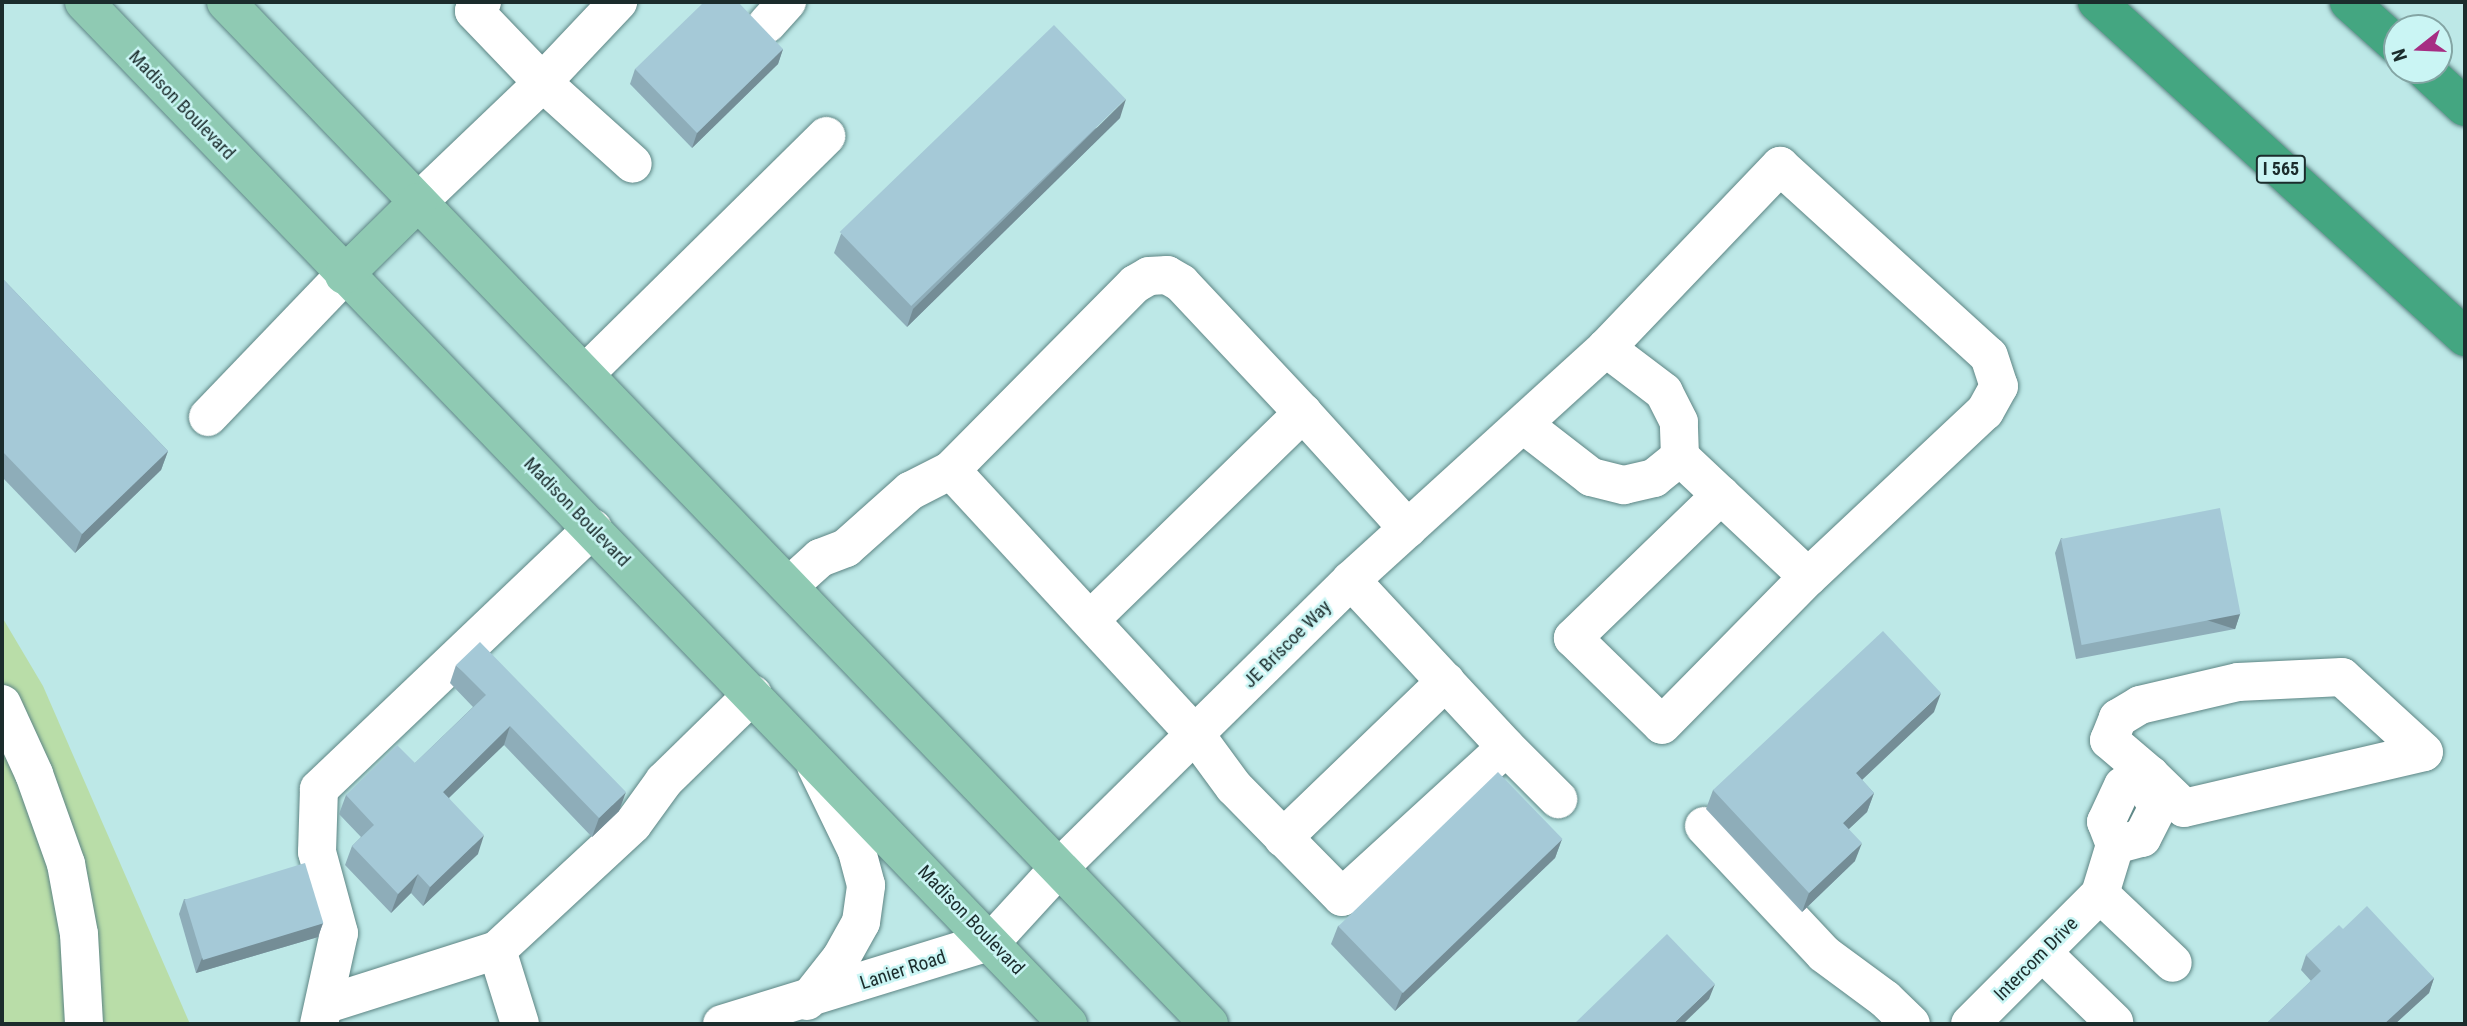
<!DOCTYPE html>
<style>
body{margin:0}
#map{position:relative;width:2467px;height:1026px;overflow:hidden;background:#bde8e7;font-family:"Roboto Condensed",sans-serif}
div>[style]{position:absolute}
.green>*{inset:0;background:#b9dda8}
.roads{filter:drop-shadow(0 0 2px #5d8584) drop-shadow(0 0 2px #5d8584)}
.minor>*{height:38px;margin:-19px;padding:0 19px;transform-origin:19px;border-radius:19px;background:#fff}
.major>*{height:38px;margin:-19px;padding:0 19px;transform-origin:19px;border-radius:19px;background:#8fcab3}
.highway>*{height:38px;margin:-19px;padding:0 19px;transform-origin:19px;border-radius:19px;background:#44a681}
.wall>*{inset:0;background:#8eadb9}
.shaded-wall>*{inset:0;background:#748d96;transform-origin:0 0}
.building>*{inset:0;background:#a5c9d7;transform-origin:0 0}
span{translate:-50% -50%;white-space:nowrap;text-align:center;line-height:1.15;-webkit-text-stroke:5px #caf5f4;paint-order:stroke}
.shield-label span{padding:2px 5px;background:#caf5f4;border:2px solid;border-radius:5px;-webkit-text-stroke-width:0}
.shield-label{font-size:18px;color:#1b2c2c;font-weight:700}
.street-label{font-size:19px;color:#1b2c2c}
.frame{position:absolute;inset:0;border:4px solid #1b2c2c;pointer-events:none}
.north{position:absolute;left:2383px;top:14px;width:70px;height:70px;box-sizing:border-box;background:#caf5f4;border:2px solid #84a5a4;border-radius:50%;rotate:252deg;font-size:19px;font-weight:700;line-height:28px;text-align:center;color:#1b2c2c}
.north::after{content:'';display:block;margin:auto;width:24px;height:32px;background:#a62d83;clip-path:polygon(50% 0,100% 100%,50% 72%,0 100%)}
</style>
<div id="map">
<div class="green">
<i style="clip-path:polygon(2px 617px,43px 686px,190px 1024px,2px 1024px)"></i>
</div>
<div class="roads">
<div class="minor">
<i style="left:482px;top:2px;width:12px;rotate:132deg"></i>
<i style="left:474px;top:11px;width:98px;rotate:46.2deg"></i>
<i style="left:542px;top:82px;width:122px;rotate:42deg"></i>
<i style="left:767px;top:24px;width:30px;rotate:-48deg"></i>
<i style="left:418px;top:202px;width:156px;rotate:-43.7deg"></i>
<i style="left:531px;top:94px;width:127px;rotate:-46.6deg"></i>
<i style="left:585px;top:374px;width:339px;rotate:-44.6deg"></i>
<i style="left:1303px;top:413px;width:156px;rotate:47.8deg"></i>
<i style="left:208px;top:417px;width:197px;rotate:-46.2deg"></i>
<i style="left:1524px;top:425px;width:85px;rotate:37.8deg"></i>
<i style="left:1591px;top:477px;width:34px;rotate:14deg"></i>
<i style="left:1624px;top:485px;width:31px;rotate:-13deg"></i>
<i style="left:1654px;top:478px;width:33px;rotate:-39deg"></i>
<i style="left:1680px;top:457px;width:35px;rotate:-92deg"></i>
<i style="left:1679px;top:422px;width:34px;rotate:-117deg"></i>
<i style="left:1664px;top:392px;width:73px;rotate:-142.8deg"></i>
<i style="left:1721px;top:495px;width:206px;rotate:136deg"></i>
<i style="left:1573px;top:638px;width:124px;rotate:44.3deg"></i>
<i style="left:1662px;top:725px;width:208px;rotate:-45.4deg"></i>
<i style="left:789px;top:586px;width:42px;rotate:-42.1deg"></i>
<i style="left:820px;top:558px;width:28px;rotate:-21deg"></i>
<i style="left:846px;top:548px;width:86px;rotate:-41.7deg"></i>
<i style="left:910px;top:491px;width:46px;rotate:-27.1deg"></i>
<i style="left:1091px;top:619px;width:296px;rotate:-44.2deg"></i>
<i style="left:1303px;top:413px;width:178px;rotate:-133.2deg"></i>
<i style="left:1181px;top:283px;width:16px;rotate:-150deg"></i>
<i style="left:1167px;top:275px;width:18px;rotate:177deg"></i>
<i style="left:1149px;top:276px;width:16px;rotate:150deg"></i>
<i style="left:1135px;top:284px;width:262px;rotate:134.7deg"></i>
<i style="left:951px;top:470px;width:359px;rotate:47.3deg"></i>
<i style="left:1195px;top:734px;width:66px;rotate:53.7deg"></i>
<i style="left:1234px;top:787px;width:154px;rotate:45.5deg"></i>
<i style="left:1342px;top:897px;width:222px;rotate:-42.4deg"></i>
<i style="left:1506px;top:747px;width:228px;rotate:-132.9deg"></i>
<i style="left:2px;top:704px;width:77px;rotate:65.4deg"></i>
<i style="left:34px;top:774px;width:96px;rotate:70.4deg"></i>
<i style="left:66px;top:864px;width:71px;rotate:79.5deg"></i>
<i style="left:79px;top:934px;width:90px;rotate:86.8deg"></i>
<i style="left:1506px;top:747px;width:74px;rotate:45deg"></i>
<i style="left:2144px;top:785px;width:12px;rotate:-59deg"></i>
<i style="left:2150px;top:775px;width:47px;rotate:44.1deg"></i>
<i style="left:2184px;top:808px;width:246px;rotate:-13.1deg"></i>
<i style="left:2424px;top:752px;width:111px;rotate:-137.6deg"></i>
<i style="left:2342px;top:677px;width:104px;rotate:177.2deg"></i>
<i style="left:2238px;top:682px;width:101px;rotate:166.8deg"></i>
<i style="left:2140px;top:705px;width:26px;rotate:149deg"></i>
<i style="left:2118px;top:718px;width:24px;rotate:112deg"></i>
<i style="left:2109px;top:740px;width:54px;rotate:40.5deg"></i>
<i style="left:1704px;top:826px;width:175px;rotate:46.8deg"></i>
<i style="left:1824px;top:954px;width:76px;rotate:36.4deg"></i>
<i style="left:1885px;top:999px;width:36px;rotate:44deg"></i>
<i style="left:1283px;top:838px;width:226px;rotate:-43.9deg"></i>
<i style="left:2115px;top:845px;width:28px;rotate:-15deg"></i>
<i style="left:2142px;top:838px;width:35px;rotate:-63deg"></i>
<i style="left:2158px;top:807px;width:26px;rotate:-122deg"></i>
<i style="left:2100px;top:894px;width:100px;rotate:43.4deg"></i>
<i style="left:497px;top:950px;width:77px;rotate:72.7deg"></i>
<i style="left:2044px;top:954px;width:98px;rotate:44.2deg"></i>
<i style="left:807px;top:1001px;width:55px;rotate:-51.7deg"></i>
<i style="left:841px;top:958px;width:41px;rotate:-60.9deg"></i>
<i style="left:861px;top:922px;width:37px;rotate:-82deg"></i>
<i style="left:866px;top:885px;width:35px;rotate:-105deg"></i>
<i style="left:857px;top:851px;width:94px;rotate:-115.8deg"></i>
<i style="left:324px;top:1005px;width:182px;rotate:-17.6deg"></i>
<i style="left:497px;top:950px;width:185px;rotate:-42.8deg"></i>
<i style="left:633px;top:824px;width:53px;rotate:-54.2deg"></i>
<i style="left:664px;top:781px;width:124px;rotate:-44.3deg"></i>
<i style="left:319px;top:1024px;width:93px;rotate:-77.6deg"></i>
<i style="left:339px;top:933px;width:84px;rotate:-105.2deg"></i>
<i style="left:317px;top:852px;width:63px;rotate:-88.2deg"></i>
<i style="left:319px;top:789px;width:378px;rotate:-43.6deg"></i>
<i style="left:722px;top:1024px;width:282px;rotate:-17.1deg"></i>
<i style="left:992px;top:941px;width:96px;rotate:-47.5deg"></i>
<i style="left:1057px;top:870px;width:413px;rotate:-44.6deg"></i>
<i style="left:1351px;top:580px;width:345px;rotate:-42.3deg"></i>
<i style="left:1606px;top:348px;width:252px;rotate:-46.3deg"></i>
<i style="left:1780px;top:166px;width:282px;rotate:42.3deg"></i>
<i style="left:1989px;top:356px;width:32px;rotate:72deg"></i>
<i style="left:1999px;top:386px;width:29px;rotate:119deg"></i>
<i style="left:1985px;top:411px;width:243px;rotate:136.8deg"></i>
<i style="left:1808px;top:577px;width:175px;rotate:-136.8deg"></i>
<i style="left:1970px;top:1024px;width:184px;rotate:-45deg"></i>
<i style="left:2100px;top:894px;width:51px;rotate:-73deg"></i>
<i style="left:2115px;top:845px;width:25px;rotate:-111deg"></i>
<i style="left:2106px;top:822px;width:40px;rotate:-65deg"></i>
<i style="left:2123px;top:786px;width:21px;rotate:-3deg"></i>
</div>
<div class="major">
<i style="left:84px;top:2px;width:1419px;rotate:46.09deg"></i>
<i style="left:226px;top:2px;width:1418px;rotate:46.11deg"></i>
<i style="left:344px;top:275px;width:104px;rotate:-44.6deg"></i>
</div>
<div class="highway">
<i style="left:2097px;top:2px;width:498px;rotate:42.3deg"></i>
<i style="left:2349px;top:2px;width:64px;rotate:41.9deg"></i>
<i style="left:2425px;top:70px;width:54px;rotate:42.8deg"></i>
</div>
</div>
<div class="wall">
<i style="clip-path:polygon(783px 49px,778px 64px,692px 148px,630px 84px,635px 69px)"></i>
<i style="clip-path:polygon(1120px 118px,907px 327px,834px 253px,841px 234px)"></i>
<i style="clip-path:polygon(2px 278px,168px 451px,161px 470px,75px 553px,2px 477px)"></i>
<i style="clip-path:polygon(2061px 538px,2240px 614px,2235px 629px,2076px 659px,2055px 553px)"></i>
<i style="clip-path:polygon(456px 665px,619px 811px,592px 837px,504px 745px,449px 798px,478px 854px,423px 906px,411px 893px,391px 913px,345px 865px,352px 846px,361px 837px,339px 814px,346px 795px,415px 763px,473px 707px,450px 683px)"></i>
<i style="clip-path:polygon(1934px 712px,1862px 780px,1874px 793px,1867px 812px,1849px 829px,1855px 861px,1802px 912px,1706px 809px,1713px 790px)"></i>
<i style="clip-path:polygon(1562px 839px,1555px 858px,1395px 1011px,1331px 944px,1338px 926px)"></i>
<i style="clip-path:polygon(184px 899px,323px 923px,318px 937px,196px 973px,179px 914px)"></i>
<i style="clip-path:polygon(2343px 929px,2434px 978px,2429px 993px,2395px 1024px,2266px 1024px,2311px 981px,2301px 970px,2306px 955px)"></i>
</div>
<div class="shaded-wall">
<i style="clip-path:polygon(783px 49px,778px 64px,692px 148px,697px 133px)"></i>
<i style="clip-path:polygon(1126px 99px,1120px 118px,907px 327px,913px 309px)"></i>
<i style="clip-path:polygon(168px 451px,161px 470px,75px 553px,82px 534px)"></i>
<i style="left:2240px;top:614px;width:16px;height:162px;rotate:108deg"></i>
<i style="clip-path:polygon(1941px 693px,1934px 712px,1849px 792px,1856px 773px)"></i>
<i style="clip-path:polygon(510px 726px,504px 745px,436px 810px,443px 792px)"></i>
<i style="clip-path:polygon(626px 792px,619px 811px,592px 837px,599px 818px)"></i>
<i style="clip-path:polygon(1874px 793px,1867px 812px,1836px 841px,1843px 823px)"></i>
<i style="clip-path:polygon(484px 835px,478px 854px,423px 906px,430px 887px)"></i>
<i style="clip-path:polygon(1562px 839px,1555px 858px,1395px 1011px,1402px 993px)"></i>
<i style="clip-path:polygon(1862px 843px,1855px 861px,1802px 912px,1809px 893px)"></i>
<i style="clip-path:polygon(418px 874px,411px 893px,391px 913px,398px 894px)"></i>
<i style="clip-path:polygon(323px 923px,318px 937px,196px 973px,202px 958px)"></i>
<i style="clip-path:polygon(2434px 978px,2429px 993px,2395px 1024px,2384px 1024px)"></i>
<i style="clip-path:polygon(1715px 984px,1709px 999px,1683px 1024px,1673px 1024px)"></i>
</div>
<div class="building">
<i style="clip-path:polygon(704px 2px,738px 2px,783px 49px,697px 133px,635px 69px)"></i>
<i style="left:1054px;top:25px;width:103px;height:298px;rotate:46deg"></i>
<i style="clip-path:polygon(2px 278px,168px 451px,82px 534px,2px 451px)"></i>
<i style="left:2220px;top:508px;width:108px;height:162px;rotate:79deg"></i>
<i style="clip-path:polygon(1883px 631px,1941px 693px,1856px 773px,1874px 793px,1843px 823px,1862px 843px,1809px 893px,1713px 790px)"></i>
<i style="clip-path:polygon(480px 642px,626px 792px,599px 818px,510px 726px,443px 792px,484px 835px,430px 887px,418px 874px,398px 894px,352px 846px,374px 825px,346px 795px,397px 745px,415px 763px,486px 695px,456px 665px)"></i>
<i style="left:1498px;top:772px;width:93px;height:222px;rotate:46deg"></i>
<i style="left:305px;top:863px;width:63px;height:126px;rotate:73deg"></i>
<i style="clip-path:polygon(2367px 906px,2434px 978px,2384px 1024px,2266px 1024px,2321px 971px,2306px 955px,2339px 925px,2343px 929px)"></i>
<i style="clip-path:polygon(1667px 934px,1715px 984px,1673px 1024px,1574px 1024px)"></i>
</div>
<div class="shield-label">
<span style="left:2281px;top:169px">I 565</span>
</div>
<div class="street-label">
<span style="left:182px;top:105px;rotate:46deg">Madison Boulevard</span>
<span style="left:577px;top:512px;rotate:46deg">Madison Boulevard</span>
<span style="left:1287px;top:644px;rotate:-45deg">JE Briscoe Way</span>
<span style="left:971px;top:920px;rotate:46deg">Madison Boulevard</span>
<span style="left:2036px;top:959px;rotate:-45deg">Intercom Drive</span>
<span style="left:903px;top:970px;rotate:-18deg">Lanier Road</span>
</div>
<div class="frame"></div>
<div class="north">N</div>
</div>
